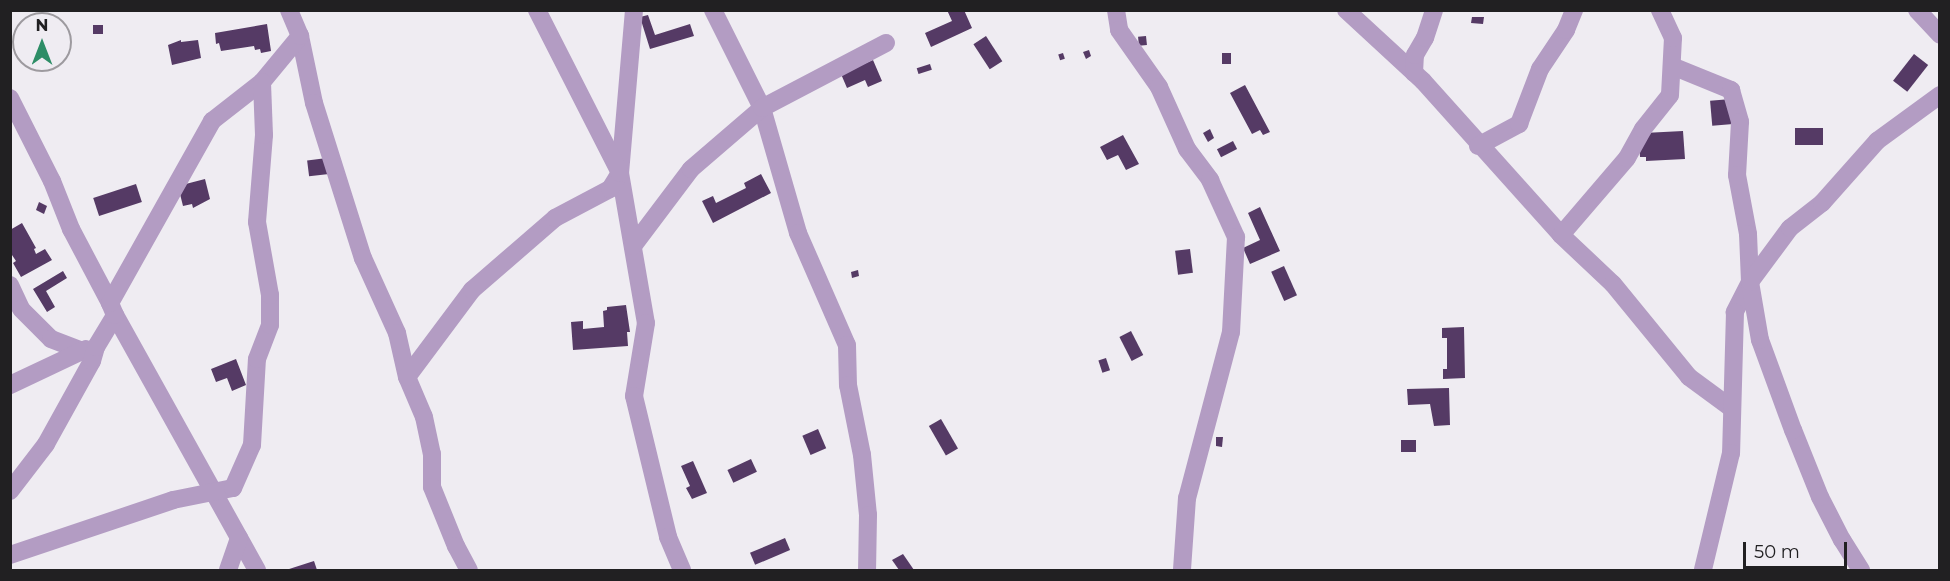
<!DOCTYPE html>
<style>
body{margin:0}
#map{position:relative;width:1950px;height:581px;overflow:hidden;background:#efecf2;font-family:Montserrat,sans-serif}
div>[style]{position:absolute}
.building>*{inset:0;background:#553a65;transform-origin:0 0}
.minor>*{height:18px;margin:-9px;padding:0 9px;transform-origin:9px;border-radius:9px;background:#b39cc3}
span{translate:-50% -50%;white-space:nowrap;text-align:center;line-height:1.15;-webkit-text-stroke:6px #efecf2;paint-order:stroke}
.frame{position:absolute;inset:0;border:12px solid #212022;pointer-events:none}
.north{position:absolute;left:12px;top:12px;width:60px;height:60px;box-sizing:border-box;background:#efecf2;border:2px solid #9d9a9f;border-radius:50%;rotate:0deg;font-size:16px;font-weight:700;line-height:24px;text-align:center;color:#212022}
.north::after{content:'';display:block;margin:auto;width:21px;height:27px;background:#2d8d66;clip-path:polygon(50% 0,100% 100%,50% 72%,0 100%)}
.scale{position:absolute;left:1743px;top:542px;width:104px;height:27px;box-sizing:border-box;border:3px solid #212022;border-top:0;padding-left:8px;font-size:18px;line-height:21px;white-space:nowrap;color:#212022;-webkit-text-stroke:4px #efecf2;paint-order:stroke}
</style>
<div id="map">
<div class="building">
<i style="clip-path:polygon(947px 10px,964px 10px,972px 28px,931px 47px,925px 33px,952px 21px)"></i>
<i style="clip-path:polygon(648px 15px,655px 35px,690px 24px,694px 36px,650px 49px,640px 17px)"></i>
<i style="clip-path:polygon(1472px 17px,1484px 17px,1483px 24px,1471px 23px)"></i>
<i style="clip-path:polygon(267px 24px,271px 51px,261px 53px,260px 49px,255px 50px,254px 46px,221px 51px,219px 43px,216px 44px,215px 33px)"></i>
<i style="left:93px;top:25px;width:10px;height:9px"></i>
<i style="left:986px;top:36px;width:30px;height:15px;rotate:57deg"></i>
<i style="left:1146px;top:36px;width:9px;height:8px;rotate:84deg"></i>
<i style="clip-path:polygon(181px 40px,181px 42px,198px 40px,201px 58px,172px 65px,168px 45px)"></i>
<i style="clip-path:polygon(1089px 50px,1091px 56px,1086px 59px,1083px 52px)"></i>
<i style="left:1063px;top:53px;width:6px;height:5px;rotate:72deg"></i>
<i style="left:1231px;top:53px;width:11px;height:9px;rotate:90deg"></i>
<i style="left:1914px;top:54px;width:18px;height:34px;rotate:38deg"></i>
<i style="clip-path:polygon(873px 60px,882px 81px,868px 87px,865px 80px,847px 88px,841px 74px)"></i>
<i style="left:930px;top:64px;width:6px;height:14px;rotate:72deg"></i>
<i style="clip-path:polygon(1245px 85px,1270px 132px,1263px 135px,1260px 130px,1252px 134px,1230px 93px)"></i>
<i style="left:1731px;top:99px;width:25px;height:21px;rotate:85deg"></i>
<i style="left:1823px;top:128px;width:17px;height:28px;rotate:90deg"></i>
<i style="clip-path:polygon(1210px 129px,1214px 138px,1208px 142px,1203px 133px)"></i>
<i style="clip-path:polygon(1683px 131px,1685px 159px,1646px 161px,1646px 157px,1640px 157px,1639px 138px,1644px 133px)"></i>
<i style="clip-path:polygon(1123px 135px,1139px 164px,1126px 170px,1118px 155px,1107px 160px,1100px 147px)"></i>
<i style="left:1233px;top:141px;width:9px;height:18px;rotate:63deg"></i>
<i style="left:327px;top:158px;width:16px;height:20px;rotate:83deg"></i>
<i style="clip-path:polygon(761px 174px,771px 193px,713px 223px,702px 201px,713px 196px,716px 203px,746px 188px,744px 183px)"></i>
<i style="clip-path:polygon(205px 179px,210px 199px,193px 208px,192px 204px,183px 206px,178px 186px)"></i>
<i style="left:136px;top:184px;width:19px;height:45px;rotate:72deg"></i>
<i style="clip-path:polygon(39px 202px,47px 206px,44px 214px,36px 210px)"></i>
<i style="clip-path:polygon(1260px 207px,1280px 251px,1250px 264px,1243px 248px,1260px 240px,1248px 213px)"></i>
<i style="clip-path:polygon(22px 223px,36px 248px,34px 249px,36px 254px,45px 249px,52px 260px,21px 277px,13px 263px,16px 261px,10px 252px,10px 230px)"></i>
<i style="left:1190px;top:249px;width:24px;height:15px;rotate:83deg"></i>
<i style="left:1284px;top:266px;width:32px;height:14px;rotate:66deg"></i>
<i style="clip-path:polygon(858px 270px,859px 276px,852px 278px,851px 272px)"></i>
<i style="clip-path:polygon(63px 271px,67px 278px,46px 291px,55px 307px,47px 312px,33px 289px)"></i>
<i style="clip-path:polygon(626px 305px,630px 332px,627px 332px,628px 346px,573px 350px,571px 322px,583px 321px,583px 329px,604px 327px,603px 311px,607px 310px,607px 307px)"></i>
<i style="clip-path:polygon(1464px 327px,1465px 378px,1443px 379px,1443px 369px,1447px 369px,1447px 338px,1442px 338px,1442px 328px)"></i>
<i style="left:1131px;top:331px;width:27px;height:13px;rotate:63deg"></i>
<i style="left:1106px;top:358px;width:13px;height:8px;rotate:72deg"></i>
<i style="clip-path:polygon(236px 359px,246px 385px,232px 391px,227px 378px,216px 382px,211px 369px)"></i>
<i style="clip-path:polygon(1449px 388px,1450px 425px,1434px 426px,1430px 404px,1408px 405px,1407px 389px)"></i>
<i style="left:941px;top:419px;width:34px;height:14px;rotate:60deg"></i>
<i style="left:818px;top:429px;width:21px;height:17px;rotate:67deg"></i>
<i style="clip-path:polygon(1216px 437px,1223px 437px,1222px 447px,1216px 446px)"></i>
<i style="left:1401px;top:440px;width:15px;height:12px"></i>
<i style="left:751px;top:459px;width:14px;height:26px;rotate:65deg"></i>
<i style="clip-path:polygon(693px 461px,707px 493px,692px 499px,686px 488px,690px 486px,681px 466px)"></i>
<i style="left:785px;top:538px;width:13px;height:38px;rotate:67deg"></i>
<i style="clip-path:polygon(903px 554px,914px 570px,899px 570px,892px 560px)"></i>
<i style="clip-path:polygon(314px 561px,317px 570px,286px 570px)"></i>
</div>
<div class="minor">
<i style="left:634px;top:10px;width:164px;rotate:94.9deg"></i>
<i style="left:620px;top:173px;width:152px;rotate:80.2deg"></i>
<i style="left:646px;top:323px;width:74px;rotate:99.3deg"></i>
<i style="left:634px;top:396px;width:145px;rotate:76.4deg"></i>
<i style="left:668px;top:537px;width:36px;rotate:67deg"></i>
<i style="left:713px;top:10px;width:110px;rotate:63.4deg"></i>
<i style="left:762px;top:108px;width:130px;rotate:73.9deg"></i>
<i style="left:798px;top:233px;width:122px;rotate:66.4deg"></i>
<i style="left:847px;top:345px;width:40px;rotate:88.6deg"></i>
<i style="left:848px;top:385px;width:71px;rotate:78.7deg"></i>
<i style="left:862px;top:455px;width:60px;rotate:84.3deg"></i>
<i style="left:868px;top:515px;width:55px;rotate:91deg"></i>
<i style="left:1116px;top:10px;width:20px;rotate:81deg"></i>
<i style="left:1119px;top:30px;width:70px;rotate:54.9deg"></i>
<i style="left:1159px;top:87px;width:68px;rotate:65.7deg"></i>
<i style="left:1187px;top:149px;width:39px;rotate:53deg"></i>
<i style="left:1210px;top:180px;width:63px;rotate:65.5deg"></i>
<i style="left:1236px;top:237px;width:95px;rotate:93deg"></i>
<i style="left:1231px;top:332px;width:172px;rotate:104.8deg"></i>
<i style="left:1187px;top:498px;width:72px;rotate:94deg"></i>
<i style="left:1346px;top:10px;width:105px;rotate:42.7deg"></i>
<i style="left:1423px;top:81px;width:207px;rotate:48.1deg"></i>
<i style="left:1561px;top:235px;width:71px;rotate:43.3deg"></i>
<i style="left:1613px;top:284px;width:120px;rotate:50.7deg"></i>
<i style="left:1689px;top:377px;width:52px;rotate:36.4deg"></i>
<i style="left:1917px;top:10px;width:34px;rotate:47deg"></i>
<i style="left:300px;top:36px;width:68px;rotate:78.2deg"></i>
<i style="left:314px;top:103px;width:163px;rotate:72.5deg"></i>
<i style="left:363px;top:258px;width:82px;rotate:65.6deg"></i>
<i style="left:397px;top:333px;width:45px;rotate:77.2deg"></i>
<i style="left:407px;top:377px;width:43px;rotate:67deg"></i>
<i style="left:424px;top:417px;width:38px;rotate:78deg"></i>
<i style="left:432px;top:454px;width:33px;rotate:90deg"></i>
<i style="left:432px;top:487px;width:64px;rotate:67.9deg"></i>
<i style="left:456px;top:546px;width:27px;rotate:62deg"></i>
<i style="left:1672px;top:66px;width:64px;rotate:22.1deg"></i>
<i style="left:1731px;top:90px;width:33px;rotate:74deg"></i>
<i style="left:1740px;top:122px;width:53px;rotate:93.2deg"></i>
<i style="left:1737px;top:175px;width:60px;rotate:79.4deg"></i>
<i style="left:1748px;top:234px;width:48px;rotate:87.6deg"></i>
<i style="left:1750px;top:282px;width:34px;rotate:117deg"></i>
<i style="left:1735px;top:312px;width:141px;rotate:91.6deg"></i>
<i style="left:1731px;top:453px;width:120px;rotate:103.5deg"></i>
<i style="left:1414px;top:73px;width:18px;rotate:-87deg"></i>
<i style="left:1415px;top:55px;width:20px;rotate:-60deg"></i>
<i style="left:1425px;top:38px;width:29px;rotate:-72deg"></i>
<i style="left:10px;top:98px;width:93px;rotate:63.2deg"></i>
<i style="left:52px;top:181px;width:52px;rotate:68.4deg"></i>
<i style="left:71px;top:229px;width:84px;rotate:62.2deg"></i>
<i style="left:1478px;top:146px;width:47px;rotate:-28.2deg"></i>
<i style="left:1519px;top:124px;width:59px;rotate:-69.1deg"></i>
<i style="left:1540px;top:69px;width:47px;rotate:-56.3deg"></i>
<i style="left:1566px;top:30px;width:22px;rotate:-68deg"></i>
<i style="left:1561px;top:235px;width:101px;rotate:-49.4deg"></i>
<i style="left:1627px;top:158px;width:33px;rotate:-61deg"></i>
<i style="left:1643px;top:129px;width:43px;rotate:-51.5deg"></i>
<i style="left:1670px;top:95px;width:57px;rotate:-87deg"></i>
<i style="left:1673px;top:38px;width:31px;rotate:-115deg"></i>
<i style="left:633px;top:246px;width:96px;rotate:-53deg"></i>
<i style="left:691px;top:169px;width:94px;rotate:-40.7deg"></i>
<i style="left:762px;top:108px;width:140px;rotate:-27.7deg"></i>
<i style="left:10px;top:285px;width:26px;rotate:65deg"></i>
<i style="left:21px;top:309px;width:42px;rotate:45deg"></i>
<i style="left:51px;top:339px;width:30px;rotate:21deg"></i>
<i style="left:115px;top:315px;width:292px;rotate:60.9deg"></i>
<i style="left:407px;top:377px;width:109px;rotate:-53.2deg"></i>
<i style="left:472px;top:290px;width:110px;rotate:-40.9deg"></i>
<i style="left:555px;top:218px;width:62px;rotate:-27.8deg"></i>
<i style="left:610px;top:189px;width:19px;rotate:-58deg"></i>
<i style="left:620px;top:173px;width:183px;rotate:-117deg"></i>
<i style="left:10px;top:385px;width:84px;rotate:-25.3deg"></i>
<i style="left:10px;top:491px;width:59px;rotate:-52.5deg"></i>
<i style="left:46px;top:444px;width:95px;rotate:-61deg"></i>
<i style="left:92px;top:361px;width:15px;rotate:-74deg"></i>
<i style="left:96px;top:347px;width:37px;rotate:-59deg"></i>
<i style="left:115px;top:315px;width:13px;rotate:-113deg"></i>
<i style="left:110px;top:303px;width:209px;rotate:-60.7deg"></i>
<i style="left:212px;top:121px;width:63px;rotate:-38deg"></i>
<i style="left:262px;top:82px;width:60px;rotate:-50.4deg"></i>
<i style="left:300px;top:36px;width:28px;rotate:-113deg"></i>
<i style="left:10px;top:555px;width:172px;rotate:-18.6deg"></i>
<i style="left:173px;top:500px;width:61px;rotate:-11.3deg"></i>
<i style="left:233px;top:488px;width:47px;rotate:-66.2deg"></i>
<i style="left:252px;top:445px;width:86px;rotate:-86.7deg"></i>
<i style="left:257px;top:359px;width:36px;rotate:-69deg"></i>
<i style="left:270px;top:325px;width:30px;rotate:-90deg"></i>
<i style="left:270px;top:295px;width:74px;rotate:-100.1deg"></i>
<i style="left:257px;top:222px;width:87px;rotate:-85.4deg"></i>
<i style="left:264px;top:135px;width:53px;rotate:-92.2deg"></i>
<i style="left:228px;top:570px;width:34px;rotate:-71deg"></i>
<i style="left:1861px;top:570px;width:36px;rotate:-122deg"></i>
<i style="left:1842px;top:540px;width:48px;rotate:-117.1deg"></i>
<i style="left:1820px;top:497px;width:72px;rotate:-111.9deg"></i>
<i style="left:1793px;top:430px;width:96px;rotate:-110.1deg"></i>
<i style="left:1760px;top:340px;width:59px;rotate:-99.8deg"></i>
<i style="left:1750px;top:282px;width:67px;rotate:-53.5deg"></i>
<i style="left:1790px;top:228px;width:41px;rotate:-38deg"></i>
<i style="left:1822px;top:203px;width:83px;rotate:-48.4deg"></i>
<i style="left:1877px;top:141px;width:78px;rotate:-36.1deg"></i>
</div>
<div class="frame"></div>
<div class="north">N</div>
<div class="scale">50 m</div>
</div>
